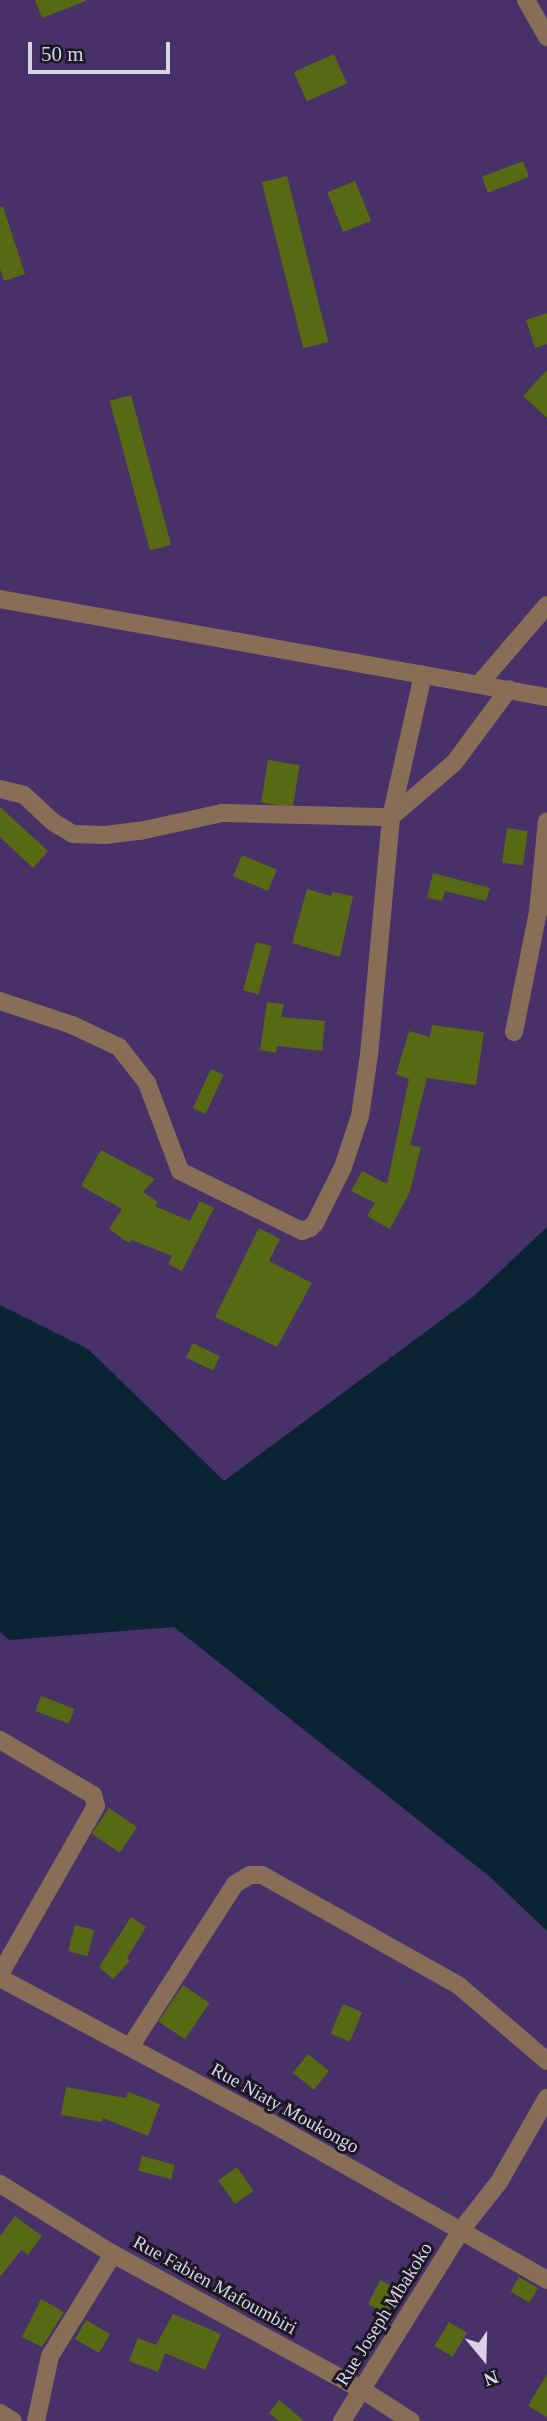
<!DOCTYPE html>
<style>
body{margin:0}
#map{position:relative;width:547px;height:2421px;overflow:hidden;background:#362b48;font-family:"Times New Roman",serif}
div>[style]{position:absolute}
.green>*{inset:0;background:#483069;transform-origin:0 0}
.water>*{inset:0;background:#0b2434}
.building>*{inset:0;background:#586913;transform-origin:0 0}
.minor>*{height:18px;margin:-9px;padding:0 9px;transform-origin:9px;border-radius:9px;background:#896e57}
span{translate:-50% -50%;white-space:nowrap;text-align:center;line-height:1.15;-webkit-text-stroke:6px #1b1724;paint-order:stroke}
.street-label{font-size:19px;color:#d9d3e6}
.north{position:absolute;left:449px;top:2323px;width:70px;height:70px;-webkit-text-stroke:5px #1b1724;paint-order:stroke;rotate:161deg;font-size:19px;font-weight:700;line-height:28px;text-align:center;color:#d9d3e6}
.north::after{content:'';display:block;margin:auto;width:24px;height:32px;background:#d9d3e6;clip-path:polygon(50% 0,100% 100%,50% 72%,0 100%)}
.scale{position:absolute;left:28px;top:42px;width:142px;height:32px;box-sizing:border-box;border:4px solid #d9d3e6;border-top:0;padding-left:9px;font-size:21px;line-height:24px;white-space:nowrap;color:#d9d3e6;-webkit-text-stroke:5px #1b1724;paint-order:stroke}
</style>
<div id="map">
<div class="green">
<i style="left:0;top:0;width:547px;height:2421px"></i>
</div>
<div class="water">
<i style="clip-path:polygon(547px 1227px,547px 1931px,489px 1876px,174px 1627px,9px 1640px,0 1632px,0 1305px,88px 1349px,224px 1481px,474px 1296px)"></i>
</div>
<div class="building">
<i style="clip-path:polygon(35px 0,86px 0,86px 1px,42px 18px)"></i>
<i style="left:334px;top:54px;width:32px;height:44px;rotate:66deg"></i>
<i style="left:523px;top:161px;width:17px;height:44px;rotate:69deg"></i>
<i style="left:287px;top:176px;width:171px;height:26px;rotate:76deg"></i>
<i style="left:355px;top:181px;width:43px;height:30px;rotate:68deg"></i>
<i style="clip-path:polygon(0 207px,3px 207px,25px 274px,4px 281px,0 269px)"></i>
<i style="clip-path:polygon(547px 313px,547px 344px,535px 348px,526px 320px)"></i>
<i style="clip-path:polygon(547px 370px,547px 418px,523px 396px)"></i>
<i style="left:131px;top:395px;width:155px;height:22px;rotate:75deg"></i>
<i style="left:268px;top:760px;width:32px;height:43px;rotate:9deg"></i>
<i style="clip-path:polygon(0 807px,48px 851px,33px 868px,0 837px)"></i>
<i style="left:507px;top:828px;width:21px;height:35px;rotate:8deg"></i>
<i style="left:242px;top:855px;width:38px;height:23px;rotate:23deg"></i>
<i style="clip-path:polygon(433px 873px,490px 888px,486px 901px,445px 891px,442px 901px,427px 898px)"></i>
<i style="clip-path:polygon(307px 889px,331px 896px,332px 892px,353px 896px,340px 957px,292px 943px)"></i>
<i style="left:256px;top:942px;width:16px;height:50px;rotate:15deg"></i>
<i style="clip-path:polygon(267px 1002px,284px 1004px,281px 1017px,325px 1021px,322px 1051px,277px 1046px,276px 1053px,260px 1050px)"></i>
<i style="clip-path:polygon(432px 1025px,484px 1032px,476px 1085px,427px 1078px,410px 1145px,421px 1147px,410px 1192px,390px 1229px,367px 1216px,375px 1203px,351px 1191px,362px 1171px,387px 1184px,409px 1079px,396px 1074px,409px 1031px,430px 1037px)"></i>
<i style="left:211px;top:1069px;width:14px;height:43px;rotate:25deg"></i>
<i style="clip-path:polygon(101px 1150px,155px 1179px,143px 1192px,158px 1202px,155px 1206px,190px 1221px,200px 1201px,214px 1208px,182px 1271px,168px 1264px,172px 1256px,132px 1240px,129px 1243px,109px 1229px,122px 1209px,81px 1186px)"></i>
<i style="clip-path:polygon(259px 1228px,280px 1239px,269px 1261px,312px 1283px,277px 1347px,215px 1317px)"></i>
<i style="left:193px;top:1343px;width:30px;height:16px;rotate:26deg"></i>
<i style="left:41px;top:1696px;width:36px;height:16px;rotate:21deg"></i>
<i style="left:109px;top:1808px;width:34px;height:31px;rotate:34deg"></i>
<i style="clip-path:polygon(131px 1917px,146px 1927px,127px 1958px,130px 1961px,113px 1979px,99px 1967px)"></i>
<i style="left:75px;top:1925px;width:20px;height:27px;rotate:15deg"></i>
<i style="left:183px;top:1985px;width:32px;height:44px;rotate:34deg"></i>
<i style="left:343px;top:2004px;width:21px;height:32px;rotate:23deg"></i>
<i style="left:308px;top:2054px;width:27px;height:24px;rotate:39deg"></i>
<i style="clip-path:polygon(66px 2087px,126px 2098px,128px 2092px,160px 2104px,148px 2136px,103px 2118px,102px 2122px,61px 2115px)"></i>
<i style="left:142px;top:2156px;width:34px;height:15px;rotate:15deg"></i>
<i style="left:237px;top:2167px;width:29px;height:23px;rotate:55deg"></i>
<i style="clip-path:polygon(15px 2216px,42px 2236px,28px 2255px,21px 2250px,0 2277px,0 2236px)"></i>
<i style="left:519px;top:2277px;width:22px;height:17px;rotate:30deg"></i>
<i style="left:380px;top:2280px;width:25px;height:27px;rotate:26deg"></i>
<i style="clip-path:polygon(41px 2299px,64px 2312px,42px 2347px,22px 2337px)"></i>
<i style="clip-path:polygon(173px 2314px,221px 2334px,205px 2370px,165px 2353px,158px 2372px,129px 2361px,138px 2338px,156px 2345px)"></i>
<i style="left:86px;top:2320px;width:28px;height:22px;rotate:30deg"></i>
<i style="left:449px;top:2322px;width:21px;height:28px;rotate:31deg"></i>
<i style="clip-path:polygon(547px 2374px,547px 2417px,528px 2406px)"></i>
<i style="clip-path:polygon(279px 2400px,291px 2410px,304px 2421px,279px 2421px,269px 2413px)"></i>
</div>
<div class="minor">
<i style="left:526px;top:0;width:43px;rotate:60.4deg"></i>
<i style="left:0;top:599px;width:556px;rotate:10.16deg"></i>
<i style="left:480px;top:683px;width:103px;rotate:-49.3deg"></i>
<i style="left:0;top:789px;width:25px;rotate:14deg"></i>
<i style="left:24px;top:795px;width:40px;rotate:43deg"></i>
<i style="left:53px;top:822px;width:23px;rotate:31deg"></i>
<i style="left:73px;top:834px;width:32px;rotate:2deg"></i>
<i style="left:105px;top:835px;width:35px;rotate:-7deg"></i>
<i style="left:140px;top:831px;width:84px;rotate:-12.4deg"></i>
<i style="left:222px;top:813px;width:169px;rotate:1.4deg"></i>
<i style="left:391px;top:817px;width:83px;rotate:-40.6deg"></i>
<i style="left:454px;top:763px;width:92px;rotate:-53.4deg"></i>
<i style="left:0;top:1001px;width:76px;rotate:18.4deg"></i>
<i style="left:72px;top:1025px;width:52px;rotate:25.1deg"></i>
<i style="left:119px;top:1047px;width:46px;rotate:52.1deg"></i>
<i style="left:147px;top:1083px;width:94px;rotate:69.4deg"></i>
<i style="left:180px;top:1171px;width:136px;rotate:26.2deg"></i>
<i style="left:302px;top:1231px;width:9px;rotate:-21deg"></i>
<i style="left:310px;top:1228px;width:7px;rotate:-45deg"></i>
<i style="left:315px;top:1223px;width:63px;rotate:-63.4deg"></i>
<i style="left:343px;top:1167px;width:54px;rotate:-71.6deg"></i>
<i style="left:360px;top:1116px;width:62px;rotate:-81.6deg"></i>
<i style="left:369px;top:1055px;width:239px;rotate:-84.7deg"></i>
<i style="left:391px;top:817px;width:146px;rotate:-77.3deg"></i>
<i style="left:514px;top:1032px;width:122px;rotate:-78.7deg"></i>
<i style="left:538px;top:912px;width:91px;rotate:-84.4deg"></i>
<i style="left:0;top:1740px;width:108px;rotate:30.6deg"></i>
<i style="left:93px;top:1795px;width:11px;rotate:75deg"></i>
<i style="left:96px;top:1806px;width:193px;rotate:119.7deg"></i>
<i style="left:0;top:1978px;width:307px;rotate:28.1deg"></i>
<i style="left:271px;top:2123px;width:318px;rotate:29.6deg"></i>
<i style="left:130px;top:2047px;width:194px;rotate:-57.2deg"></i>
<i style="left:235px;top:1884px;width:17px;rotate:-31deg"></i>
<i style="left:250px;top:1875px;width:12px"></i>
<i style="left:262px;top:1875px;width:225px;rotate:29.3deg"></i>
<i style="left:458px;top:1985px;width:117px;rotate:40.5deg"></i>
<i style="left:0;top:2184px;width:133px;rotate:31.8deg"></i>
<i style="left:113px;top:2254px;width:282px;rotate:28.6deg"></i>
<i style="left:361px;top:2389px;width:59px;rotate:32.6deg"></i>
<i style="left:0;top:2413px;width:15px;rotate:32deg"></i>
<i style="left:36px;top:2421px;width:66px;rotate:-77.8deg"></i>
<i style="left:50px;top:2356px;width:120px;rotate:-58.3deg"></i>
<i style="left:342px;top:2421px;width:226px;rotate:-58deg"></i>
<i style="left:462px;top:2229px;width:60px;rotate:-51.8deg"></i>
<i style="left:499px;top:2182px;width:97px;rotate:-60.3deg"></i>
</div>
<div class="street-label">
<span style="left:285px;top:2108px;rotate:29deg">Rue Niaty Moukongo</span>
<span style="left:215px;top:2285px;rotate:29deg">Rue Fabien Mafoumbiri</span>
<span style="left:384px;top:2314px;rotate:-58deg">Rue Joseph Mbakoko</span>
</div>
<div class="north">N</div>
<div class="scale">50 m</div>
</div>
